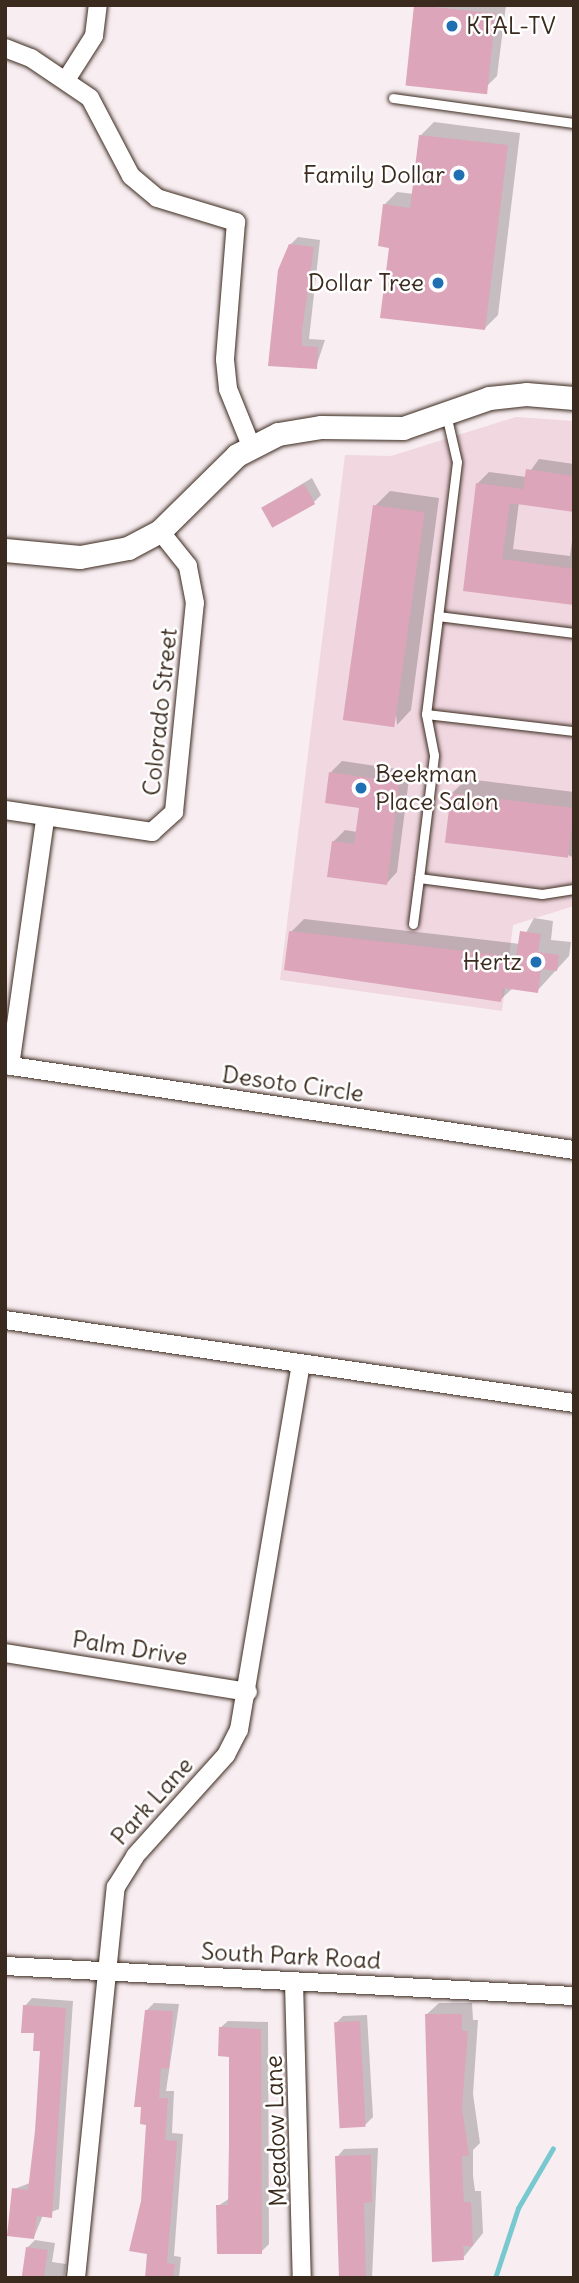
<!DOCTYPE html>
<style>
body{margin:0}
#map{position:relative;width:579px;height:2283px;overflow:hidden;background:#f8edf1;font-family:Delius,sans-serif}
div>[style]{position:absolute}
.built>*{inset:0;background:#f0d7e0}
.shadow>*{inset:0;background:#0003}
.stream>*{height:5px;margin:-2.5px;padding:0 2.5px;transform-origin:2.5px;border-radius:2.5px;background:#78c9cf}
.building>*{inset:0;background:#dca5b9;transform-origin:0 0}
.roads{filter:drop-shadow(0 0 2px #3b2a1e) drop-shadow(0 0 2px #3b2a1e)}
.service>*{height:9px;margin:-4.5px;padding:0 4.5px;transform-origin:4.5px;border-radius:4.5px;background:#fff}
.minor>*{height:18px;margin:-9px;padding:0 9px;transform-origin:9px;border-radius:9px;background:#fff}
.tertiary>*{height:23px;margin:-11.5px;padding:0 11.5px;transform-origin:11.5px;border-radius:11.5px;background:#fff}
.dots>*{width:19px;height:19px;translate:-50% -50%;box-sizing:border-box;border:4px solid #fff;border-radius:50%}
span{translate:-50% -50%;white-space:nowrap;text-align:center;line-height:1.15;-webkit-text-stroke:5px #fff;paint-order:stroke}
.poi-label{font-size:24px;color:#3b2a1e}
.left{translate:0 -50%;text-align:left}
.right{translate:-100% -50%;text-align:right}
.street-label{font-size:24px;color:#3b2a1e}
.frame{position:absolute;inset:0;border:7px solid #3b2a1e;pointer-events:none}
</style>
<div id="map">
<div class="built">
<i style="clip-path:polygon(516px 417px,574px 421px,574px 906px,513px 925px,502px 1011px,280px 980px,345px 455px,391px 456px)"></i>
</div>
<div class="shadow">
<i style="clip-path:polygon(416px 5px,506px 5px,497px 76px,485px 88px)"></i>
<i style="clip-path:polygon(434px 122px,520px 133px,498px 315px,485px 328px,391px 246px,384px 205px,397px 192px,414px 194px,421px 135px)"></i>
<i style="clip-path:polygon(298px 237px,320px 240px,309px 339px,325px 340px,316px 367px,270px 364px,290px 245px)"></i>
<i style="clip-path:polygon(539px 459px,574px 464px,574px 510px,519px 502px,513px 549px,570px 556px,574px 527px,574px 604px,465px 589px,478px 483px,489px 472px,526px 477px)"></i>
<i style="clip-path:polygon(312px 478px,321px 495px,313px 503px,263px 507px)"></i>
<i style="clip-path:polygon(390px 491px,439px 498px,411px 710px,397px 725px,375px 506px)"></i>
<i style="clip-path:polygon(342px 761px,410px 771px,397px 872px,386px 884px,333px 842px,345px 830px,357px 832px,361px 807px,331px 772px)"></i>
<i style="clip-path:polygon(467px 779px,574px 792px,574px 858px,452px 793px)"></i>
<i style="clip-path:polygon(534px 918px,553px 921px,551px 940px,571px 942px,569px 956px,537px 991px,513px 988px,500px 1000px,291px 932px,304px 919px,520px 944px)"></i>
<i style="clip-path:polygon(32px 1998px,73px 2001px,59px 2209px,43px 2215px,34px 2237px,14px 2189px,30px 2183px,37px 2131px,42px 2049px,25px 2006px)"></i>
<i style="clip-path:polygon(154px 2003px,179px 2004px,166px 2091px,174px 2091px,172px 2133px,183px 2134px,174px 2256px,181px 2257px,179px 2278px,147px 2278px,147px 2010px)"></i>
<i style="clip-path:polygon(439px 2003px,472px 2003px,473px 2020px,478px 2020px,473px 2094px,480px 2143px,473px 2150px,473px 2176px,475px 2191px,481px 2191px,483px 2233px,463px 2258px,427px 2014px)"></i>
<i style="clip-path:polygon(367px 2015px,373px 2117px,365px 2125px,335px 2024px,343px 2016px)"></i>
<i style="clip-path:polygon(228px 2021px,268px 2022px,269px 2244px,261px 2252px,218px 2206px,230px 2198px,231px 2055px,220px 2028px)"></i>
<i style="clip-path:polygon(378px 2148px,372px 2278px,340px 2278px,337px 2157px,344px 2149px)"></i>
<i style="clip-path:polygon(35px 2240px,55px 2243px,52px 2262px,66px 2264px,64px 2278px,24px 2278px,27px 2248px)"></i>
</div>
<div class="stream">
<i style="left:495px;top:2278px;width:74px;rotate:-71.8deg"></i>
<i style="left:518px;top:2208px;width:69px;rotate:-59.7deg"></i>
</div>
<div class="building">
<i style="left:414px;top:5px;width:82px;height:81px;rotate:6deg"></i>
<i style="clip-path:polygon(419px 135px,508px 145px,485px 330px,380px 318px,389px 248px,378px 246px,383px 204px,410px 208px)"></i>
<i style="clip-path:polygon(289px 244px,314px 247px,302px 331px,302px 346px,318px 347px,317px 369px,268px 366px,278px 270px)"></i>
<i style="clip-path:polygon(526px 469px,574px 476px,574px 512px,510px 503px,502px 559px,574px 569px,574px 605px,463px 591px,476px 483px,523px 489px)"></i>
<i style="left:304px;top:484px;width:23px;height:49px;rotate:61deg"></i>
<i style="left:373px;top:505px;width:52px;height:217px;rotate:8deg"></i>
<i style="clip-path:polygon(329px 772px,399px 782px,387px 885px,327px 877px,332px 841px,354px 844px,359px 808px,325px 803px)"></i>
<i style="left:451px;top:793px;width:124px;height:50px;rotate:7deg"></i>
<i style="clip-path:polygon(289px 931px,516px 957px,520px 931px,541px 934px,538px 952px,559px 955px,557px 971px,541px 969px,538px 993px,503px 988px,501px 1002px,284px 970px)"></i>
<i style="clip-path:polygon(23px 2005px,66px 2008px,52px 2218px,37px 2216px,34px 2239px,7px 2236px,12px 2188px,28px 2190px,35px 2131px,40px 2051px,33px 2051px,34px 2033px,21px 2033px)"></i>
<i style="clip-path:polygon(145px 2010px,173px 2011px,169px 2069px,161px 2068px,159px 2098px,168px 2098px,165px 2140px,177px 2141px,167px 2263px,175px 2264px,173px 2278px,145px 2278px,147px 2254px,129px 2251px,141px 2201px,146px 2125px,140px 2124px,141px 2107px,134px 2107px)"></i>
<i style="clip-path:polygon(425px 2014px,462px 2014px,462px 2031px,468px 2031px,462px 2107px,469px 2156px,462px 2156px,463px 2188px,464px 2202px,471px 2202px,473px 2246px,463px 2246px,464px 2260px,432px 2262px)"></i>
<i style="left:360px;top:2021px;width:106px;height:26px;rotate:87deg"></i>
<i style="clip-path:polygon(219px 2027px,261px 2029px,262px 2254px,217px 2254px,216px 2205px,228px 2205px,229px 2142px,229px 2057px,218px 2056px)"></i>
<i style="clip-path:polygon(371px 2155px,372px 2202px,364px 2203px,366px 2278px,339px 2278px,335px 2156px)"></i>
<i style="left:26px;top:2247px;width:22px;height:31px;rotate:8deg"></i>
</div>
<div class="roads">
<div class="service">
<i style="left:393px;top:98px;width:183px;rotate:7.9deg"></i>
<i style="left:446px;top:414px;width:49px;rotate:77.1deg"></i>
<i style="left:457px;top:462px;width:254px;rotate:97deg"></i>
<i style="left:426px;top:714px;width:149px;rotate:6.6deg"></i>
<i style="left:438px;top:616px;width:137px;rotate:7.1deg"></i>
<i style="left:419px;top:878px;width:124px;rotate:-83deg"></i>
<i style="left:434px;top:755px;width:42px;rotate:-101deg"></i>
<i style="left:413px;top:924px;width:46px;rotate:-82.6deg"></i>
<i style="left:419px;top:878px;width:124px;rotate:7.4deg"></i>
<i style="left:542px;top:894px;width:32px;rotate:-9deg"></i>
</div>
<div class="minor">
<i style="left:5px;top:48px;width:28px;rotate:21deg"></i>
<i style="left:31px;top:58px;width:71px;rotate:34.1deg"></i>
<i style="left:90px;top:98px;width:88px;rotate:62.3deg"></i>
<i style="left:131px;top:176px;width:34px;rotate:40deg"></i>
<i style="left:157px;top:198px;width:83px;rotate:16.9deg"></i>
<i style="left:236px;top:222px;width:138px;rotate:94.6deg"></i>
<i style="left:225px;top:360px;width:29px;rotate:84deg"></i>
<i style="left:228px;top:389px;width:64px;rotate:67.9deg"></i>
<i style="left:66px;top:80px;width:52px;rotate:-57.5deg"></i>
<i style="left:94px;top:36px;width:31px;rotate:-83deg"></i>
<i style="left:5px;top:810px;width:149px;rotate:8.5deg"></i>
<i style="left:152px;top:832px;width:30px;rotate:-42deg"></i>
<i style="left:174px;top:812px;width:210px;rotate:-84.3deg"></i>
<i style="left:195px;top:603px;width:38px;rotate:-101deg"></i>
<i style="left:188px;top:566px;width:45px;rotate:-128.7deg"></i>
<i style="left:5px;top:1065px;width:575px;rotate:8.5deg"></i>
<i style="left:10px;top:1066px;width:248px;rotate:-81.9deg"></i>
<i style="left:5px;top:1320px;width:575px;rotate:8.3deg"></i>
<i style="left:5px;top:1653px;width:246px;rotate:9.1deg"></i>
<i style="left:5px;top:1966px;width:570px;rotate:3.02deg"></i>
<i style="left:294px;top:1982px;width:296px;rotate:88.5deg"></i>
<i style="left:76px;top:2278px;width:393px;rotate:-84.2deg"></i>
<i style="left:116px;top:1887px;width:36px;rotate:-58deg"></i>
<i style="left:135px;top:1856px;width:136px;rotate:-48deg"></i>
<i style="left:226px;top:1755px;width:28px;rotate:-63deg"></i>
<i style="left:239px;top:1730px;width:371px;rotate:-80.4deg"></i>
</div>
<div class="tertiary">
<i style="left:5px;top:550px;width:75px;rotate:5.3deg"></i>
<i style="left:80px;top:557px;width:49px;rotate:-10.6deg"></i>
<i style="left:128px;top:548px;width:36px;rotate:-28deg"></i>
<i style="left:160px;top:531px;width:108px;rotate:-44.6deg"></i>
<i style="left:237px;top:455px;width:46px;rotate:-27.1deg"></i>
<i style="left:278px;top:434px;width:44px;rotate:-9.2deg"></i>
<i style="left:321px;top:427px;width:82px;rotate:0.7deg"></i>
<i style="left:403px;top:428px;width:91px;rotate:-19.2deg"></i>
<i style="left:489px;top:398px;width:37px;rotate:-6deg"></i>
<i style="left:526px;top:394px;width:48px;rotate:4.8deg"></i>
</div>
</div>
<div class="dots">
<i style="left:452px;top:26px;background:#1f6fb2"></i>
<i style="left:459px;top:175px;background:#1f6fb2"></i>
<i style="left:438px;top:283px;background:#1f6fb2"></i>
<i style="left:361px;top:788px;background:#1f6fb2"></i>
<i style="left:536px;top:962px;background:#1f6fb2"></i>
</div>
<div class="poi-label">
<span class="left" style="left:466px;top:26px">KTAL-TV</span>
<span class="right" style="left:445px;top:175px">Family Dollar</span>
<span class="right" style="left:424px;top:283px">Dollar Tree</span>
<span class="left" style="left:375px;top:788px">Beekman<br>Place Salon</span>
<span class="right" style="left:522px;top:962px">Hertz</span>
</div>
<div class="street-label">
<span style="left:160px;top:712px;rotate:-84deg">Colorado Street</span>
<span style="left:293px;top:1084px;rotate:8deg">Desoto Circle</span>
<span style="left:130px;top:1648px;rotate:9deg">Palm Drive</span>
<span style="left:152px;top:1801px;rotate:-48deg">Park Lane</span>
<span style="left:291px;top:1956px;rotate:3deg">South Park Road</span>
<span style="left:276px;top:2131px;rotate:-92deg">Meadow Lane</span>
</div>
<div class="frame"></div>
</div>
